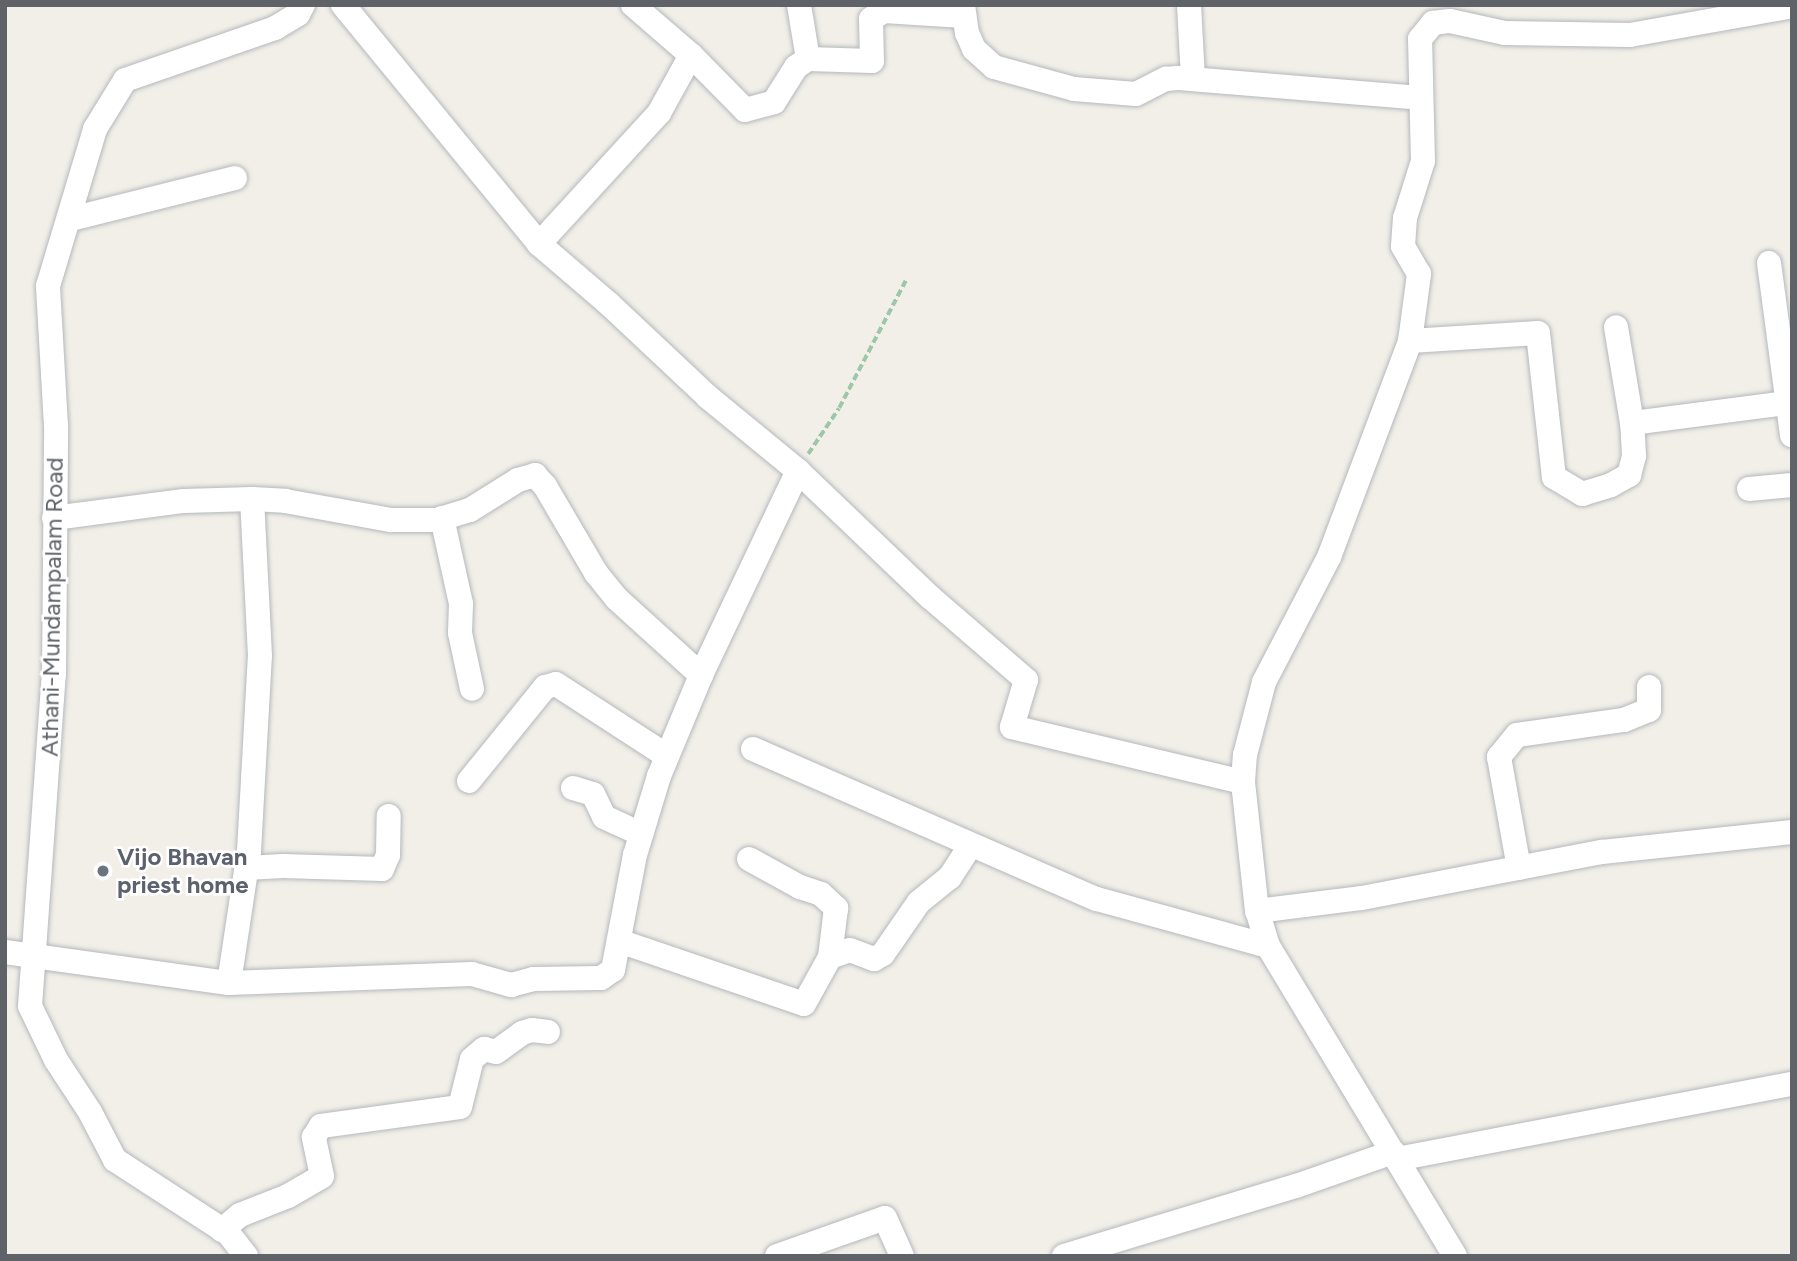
<!DOCTYPE html>
<style>
body{margin:0}
#map{position:relative;width:1797px;height:1261px;overflow:hidden;background:#f1efe8;font-family:Figtree,sans-serif}
div>[style]{position:absolute}
.path>*{height:3.5px;margin-top:-1.75px;transform-origin:0;background:repeating-linear-gradient(90deg,#9cc7a9 0 7px,transparent 0 10.5px)}
.roads{filter:drop-shadow(0 0 2px #b5b8bc) drop-shadow(0 0 2px #b5b8bc)}
.minor>*{height:24px;margin:-12px;padding:0 12px;transform-origin:12px;border-radius:12px;background:#fff}
.dots>*{width:19px;height:19px;translate:-50% -50%;box-sizing:border-box;border:4px solid #fff;border-radius:50%}
span{translate:-50% -50%;white-space:nowrap;text-align:center;line-height:1.15;-webkit-text-stroke:5px #fff;paint-order:stroke}
.street-label{font-size:24px;color:#5f6368}
.worship-label{font-size:24px;color:#5b616d;font-weight:700}
.left{translate:0 -50%;text-align:left}
.frame{position:absolute;inset:0;border:7px solid #5f6368;pointer-events:none}
</style>
<div id="map">
<div class="path">
<i style="left:808px;top:454px;width:55px;rotate:-56deg"></i>
<i style="left:839px;top:408px;width:144px;rotate:-62.4deg"></i>
</div>
<div class="roads">
<div class="minor">
<i style="left:343px;top:5px;width:309px;rotate:50.6deg"></i>
<i style="left:539px;top:244px;width:92px;rotate:40.6deg"></i>
<i style="left:609px;top:304px;width:136px;rotate:43.2deg"></i>
<i style="left:708px;top:397px;width:117px;rotate:39.4deg"></i>
<i style="left:798px;top:471px;width:182px;rotate:43.7deg"></i>
<i style="left:930px;top:597px;width:127px;rotate:40.8deg"></i>
<i style="left:1026px;top:680px;width:49px;rotate:106.6deg"></i>
<i style="left:1012px;top:727px;width:237px;rotate:13.4deg"></i>
<i style="left:633px;top:5px;width:77px;rotate:40.8deg"></i>
<i style="left:691px;top:55px;width:77px;rotate:45.5deg"></i>
<i style="left:745px;top:110px;width:30px;rotate:-15deg"></i>
<i style="left:774px;top:102px;width:41px;rotate:-57.8deg"></i>
<i style="left:796px;top:67px;width:14px;rotate:-34deg"></i>
<i style="left:808px;top:59px;width:55px;rotate:-99.5deg"></i>
<i style="left:963px;top:5px;width:28px;rotate:82deg"></i>
<i style="left:967px;top:33px;width:17px;rotate:66deg"></i>
<i style="left:974px;top:49px;width:27px;rotate:42deg"></i>
<i style="left:994px;top:67px;width:83px;rotate:15.4deg"></i>
<i style="left:1074px;top:89px;width:62px;rotate:4.6deg"></i>
<i style="left:1136px;top:94px;width:34px;rotate:-27deg"></i>
<i style="left:1166px;top:79px;width:12px;rotate:-5deg"></i>
<i style="left:1178px;top:78px;width:243px;rotate:4.7deg"></i>
<i style="left:1189px;top:5px;width:73px;rotate:86.9deg"></i>
<i style="left:808px;top:59px;width:64px;rotate:1.8deg"></i>
<i style="left:872px;top:61px;width:42px;rotate:-91.4deg"></i>
<i style="left:871px;top:19px;width:15px;rotate:-32deg"></i>
<i style="left:884px;top:11px;width:79px;rotate:3.6deg"></i>
<i style="left:71px;top:219px;width:169px;rotate:-14deg"></i>
<i style="left:539px;top:244px;width:178px;rotate:-47.5deg"></i>
<i style="left:659px;top:113px;width:66px;rotate:-61.1deg"></i>
<i style="left:1769px;top:263px;width:174px;rotate:82.4deg"></i>
<i style="left:1410px;top:341px;width:128px;rotate:-3.6deg"></i>
<i style="left:1538px;top:333px;width:145px;rotate:83.7deg"></i>
<i style="left:1554px;top:477px;width:33px;rotate:31deg"></i>
<i style="left:1582px;top:494px;width:30px;rotate:-17deg"></i>
<i style="left:1611px;top:485px;width:21px;rotate:-29deg"></i>
<i style="left:1629px;top:475px;width:20px;rotate:-75deg"></i>
<i style="left:1634px;top:456px;width:33px;rotate:-93deg"></i>
<i style="left:1632px;top:423px;width:97px;rotate:-99.5deg"></i>
<i style="left:1632px;top:423px;width:156px;rotate:-7.4deg"></i>
<i style="left:1749px;top:489px;width:43px;rotate:-5.3deg"></i>
<i style="left:54px;top:518px;width:131px;rotate:-7.5deg"></i>
<i style="left:184px;top:501px;width:68px;rotate:-1.7deg"></i>
<i style="left:252px;top:499px;width:33px;rotate:3deg"></i>
<i style="left:285px;top:501px;width:108px;rotate:10.2deg"></i>
<i style="left:391px;top:520px;width:46px"></i>
<i style="left:437px;top:520px;width:34px;rotate:-17deg"></i>
<i style="left:470px;top:510px;width:57px;rotate:-32deg"></i>
<i style="left:518px;top:480px;width:18px;rotate:-16deg"></i>
<i style="left:535px;top:475px;width:15px;rotate:48deg"></i>
<i style="left:545px;top:486px;width:101px;rotate:59.6deg"></i>
<i style="left:596px;top:573px;width:32px;rotate:51deg"></i>
<i style="left:616px;top:598px;width:115px;rotate:42.2deg"></i>
<i style="left:442px;top:518px;width:88px;rotate:77.5deg"></i>
<i style="left:461px;top:604px;width:29px;rotate:92deg"></i>
<i style="left:460px;top:633px;width:57px;rotate:77.9deg"></i>
<i style="left:753px;top:749px;width:375px;rotate:23.6deg"></i>
<i style="left:1097px;top:899px;width:177px;rotate:15.4deg"></i>
<i style="left:469px;top:781px;width:121px;rotate:-51deg"></i>
<i style="left:545px;top:687px;width:11px;rotate:-15deg"></i>
<i style="left:556px;top:684px;width:132px;rotate:33deg"></i>
<i style="left:573px;top:788px;width:21px;rotate:17deg"></i>
<i style="left:593px;top:794px;width:25px;rotate:64deg"></i>
<i style="left:604px;top:817px;width:41px;rotate:24.7deg"></i>
<i style="left:749px;top:859px;width:58px;rotate:28.8deg"></i>
<i style="left:800px;top:887px;width:22px;rotate:18deg"></i>
<i style="left:821px;top:894px;width:21px;rotate:43deg"></i>
<i style="left:836px;top:908px;width:49px;rotate:97deg"></i>
<i style="left:246px;top:868px;width:37px;rotate:-3deg"></i>
<i style="left:283px;top:866px;width:99px;rotate:1.7deg"></i>
<i style="left:382px;top:869px;width:15px;rotate:-67deg"></i>
<i style="left:388px;top:855px;width:39px;rotate:-89deg"></i>
<i style="left:1519px;top:868px;width:113px;rotate:-100.2deg"></i>
<i style="left:1499px;top:757px;width:28px;rotate:-51deg"></i>
<i style="left:1517px;top:735px;width:108px;rotate:-8deg"></i>
<i style="left:1624px;top:720px;width:27px;rotate:-22deg"></i>
<i style="left:1649px;top:710px;width:23px;rotate:-90deg"></i>
<i style="left:1257px;top:911px;width:106px;rotate:-7.1deg"></i>
<i style="left:1362px;top:898px;width:244px;rotate:-10.9deg"></i>
<i style="left:1602px;top:852px;width:191px;rotate:-6deg"></i>
<i style="left:619px;top:941px;width:195px;rotate:18.8deg"></i>
<i style="left:804px;top:1004px;width:54px;rotate:-61deg"></i>
<i style="left:830px;top:957px;width:21px;rotate:-19deg"></i>
<i style="left:850px;top:950px;width:26px;rotate:21deg"></i>
<i style="left:874px;top:959px;width:10px;rotate:-29deg"></i>
<i style="left:883px;top:954px;width:63px;rotate:-55.3deg"></i>
<i style="left:919px;top:902px;width:40px;rotate:-39deg"></i>
<i style="left:950px;top:877px;width:37px;rotate:-57deg"></i>
<i style="left:5px;top:952px;width:226px;rotate:7.9deg"></i>
<i style="left:229px;top:983px;width:243px;rotate:-2.1deg"></i>
<i style="left:472px;top:974px;width:41px;rotate:15.8deg"></i>
<i style="left:511px;top:985px;width:23px;rotate:-15deg"></i>
<i style="left:533px;top:979px;width:68px;rotate:-0.8deg"></i>
<i style="left:601px;top:978px;width:14px;rotate:-34deg"></i>
<i style="left:613px;top:970px;width:117px;rotate:-79.2deg"></i>
<i style="left:635px;top:855px;width:83px;rotate:-73.1deg"></i>
<i style="left:659px;top:776px;width:109px;rotate:-67.4deg"></i>
<i style="left:701px;top:675px;width:226px;rotate:-64.6deg"></i>
<i style="left:229px;top:983px;width:134px;rotate:-81.4deg"></i>
<i style="left:249px;top:851px;width:195px;rotate:-86.8deg"></i>
<i style="left:260px;top:656px;width:157px;rotate:-92.9deg"></i>
<i style="left:1397px;top:1159px;width:402px;rotate:-10.8deg"></i>
<i style="left:222px;top:1230px;width:23px;rotate:-40deg"></i>
<i style="left:240px;top:1215px;width:52px;rotate:-21.6deg"></i>
<i style="left:288px;top:1196px;width:39px;rotate:-30deg"></i>
<i style="left:322px;top:1176px;width:40px;rotate:-102deg"></i>
<i style="left:314px;top:1137px;width:13px;rotate:-58deg"></i>
<i style="left:321px;top:1126px;width:140px;rotate:-7.8deg"></i>
<i style="left:460px;top:1107px;width:49px;rotate:-76deg"></i>
<i style="left:472px;top:1059px;width:16px;rotate:-40deg"></i>
<i style="left:484px;top:1049px;width:12px;rotate:14deg"></i>
<i style="left:496px;top:1052px;width:32px;rotate:-36deg"></i>
<i style="left:522px;top:1033px;width:10px;rotate:-17deg"></i>
<i style="left:532px;top:1030px;width:16px;rotate:7deg"></i>
<i style="left:246px;top:1256px;width:28px;rotate:-128deg"></i>
<i style="left:229px;top:1234px;width:136px;rotate:-147deg"></i>
<i style="left:115px;top:1160px;width:54px;rotate:-117.5deg"></i>
<i style="left:90px;top:1112px;width:62px;rotate:-123.2deg"></i>
<i style="left:56px;top:1060px;width:60px;rotate:-115.7deg"></i>
<i style="left:30px;top:1006px;width:332px;rotate:-85.9deg"></i>
<i style="left:54px;top:675px;width:249px;rotate:-89.5deg"></i>
<i style="left:56px;top:426px;width:140px;rotate:-93.3deg"></i>
<i style="left:48px;top:286px;width:164px;rotate:-73.3deg"></i>
<i style="left:95px;top:129px;width:57px;rotate:-58.5deg"></i>
<i style="left:125px;top:80px;width:159px;rotate:-19.1deg"></i>
<i style="left:275px;top:28px;width:27px;rotate:-31deg"></i>
<i style="left:298px;top:14px;width:10px;rotate:-61deg"></i>
<i style="left:777px;top:1256px;width:114px;rotate:-19.4deg"></i>
<i style="left:885px;top:1218px;width:42px;rotate:65.9deg"></i>
<i style="left:1064px;top:1256px;width:242px;rotate:-16.8deg"></i>
<i style="left:1296px;top:1186px;width:103px;rotate:-19.3deg"></i>
<i style="left:1455px;top:1256px;width:362px;rotate:-121.1deg"></i>
<i style="left:1268px;top:946px;width:37px;rotate:-107deg"></i>
<i style="left:1257px;top:911px;width:130px;rotate:-96.2deg"></i>
<i style="left:1243px;top:782px;width:27px;rotate:-86deg"></i>
<i style="left:1245px;top:755px;width:75px;rotate:-75.4deg"></i>
<i style="left:1264px;top:682px;width:141px;rotate:-62.5deg"></i>
<i style="left:1329px;top:557px;width:231px;rotate:-69.4deg"></i>
<i style="left:1410px;top:341px;width:68px;rotate:-82.3deg"></i>
<i style="left:1419px;top:274px;width:32px;rotate:-120deg"></i>
<i style="left:1403px;top:246px;width:28px;rotate:-86deg"></i>
<i style="left:1405px;top:218px;width:60px;rotate:-72.5deg"></i>
<i style="left:1423px;top:161px;width:122px;rotate:-91.4deg"></i>
<i style="left:1420px;top:39px;width:21px;rotate:-51deg"></i>
<i style="left:1433px;top:23px;width:17px;rotate:-7deg"></i>
<i style="left:1450px;top:21px;width:56px;rotate:12.3deg"></i>
<i style="left:1505px;top:33px;width:125px;rotate:0.9deg"></i>
<i style="left:1630px;top:35px;width:165px;rotate:-10.1deg"></i>
</div>
</div>
<div class="dots">
<i style="left:103px;top:871px;background:#6b7280"></i>
</div>
<div class="street-label">
<span style="left:52px;top:607px;rotate:-89deg">Athani-Mundampalam Road</span>
</div>
<div class="worship-label">
<span class="left" style="left:117px;top:871px">Vijo Bhavan<br>priest home</span>
</div>
<div class="frame"></div>
</div>
